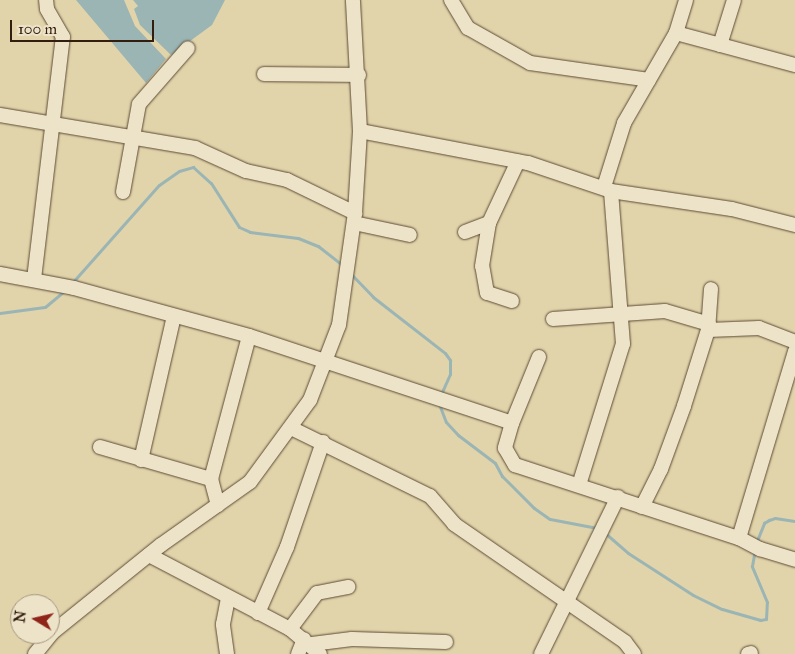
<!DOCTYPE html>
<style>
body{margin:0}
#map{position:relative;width:795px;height:654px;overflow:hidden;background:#e1d4aa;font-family:"IM FELL Great Primer",serif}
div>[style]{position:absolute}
.water>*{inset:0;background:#9bb5b5}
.stream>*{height:3px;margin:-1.5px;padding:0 1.5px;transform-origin:1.5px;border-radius:1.5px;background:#9bb5b5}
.roads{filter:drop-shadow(0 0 1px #5e4b35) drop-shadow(0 0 1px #5e4b35)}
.minor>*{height:14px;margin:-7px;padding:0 7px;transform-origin:7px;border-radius:7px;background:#ece3c8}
span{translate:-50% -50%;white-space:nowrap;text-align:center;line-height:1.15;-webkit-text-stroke:4.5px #ece3c8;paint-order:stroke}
.north{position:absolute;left:10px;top:594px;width:50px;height:50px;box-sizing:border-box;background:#ece3c8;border:1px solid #a2947e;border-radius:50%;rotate:279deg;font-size:14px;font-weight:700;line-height:20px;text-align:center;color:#331d0e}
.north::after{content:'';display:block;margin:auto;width:18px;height:22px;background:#8f2418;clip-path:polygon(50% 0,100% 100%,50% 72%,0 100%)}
.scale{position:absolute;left:10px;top:20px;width:144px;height:22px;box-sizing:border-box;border:2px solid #331d0e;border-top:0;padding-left:6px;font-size:15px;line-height:18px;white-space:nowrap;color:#331d0e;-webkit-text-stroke:4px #ece3c8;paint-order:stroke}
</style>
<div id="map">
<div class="water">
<i style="clip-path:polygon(76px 0,124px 0,135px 26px,166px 59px,146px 83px)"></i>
<i style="clip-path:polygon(133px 0,225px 0,212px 25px,171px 55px,140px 25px,134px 9px,138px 6px)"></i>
</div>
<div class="stream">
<i style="left:352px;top:275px;width:30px;rotate:46deg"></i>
<i style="left:373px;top:297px;width:91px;rotate:37.9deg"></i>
<i style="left:445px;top:353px;width:9px;rotate:54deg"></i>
<i style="left:450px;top:360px;width:14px;rotate:90deg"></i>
<i style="left:450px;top:374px;width:24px;rotate:114deg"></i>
<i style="left:71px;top:284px;width:132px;rotate:-48.4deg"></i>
<i style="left:159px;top:185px;width:24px;rotate:-35deg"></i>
<i style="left:179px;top:171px;width:15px;rotate:-16deg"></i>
<i style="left:193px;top:167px;width:24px;rotate:42deg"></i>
<i style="left:211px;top:183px;width:52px;rotate:57.5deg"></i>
<i style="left:239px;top:227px;width:12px;rotate:24deg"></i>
<i style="left:250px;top:232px;width:48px;rotate:7.1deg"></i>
<i style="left:298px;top:238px;width:22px;rotate:22deg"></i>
<i style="left:318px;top:246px;width:31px;rotate:38deg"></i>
<i style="left:0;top:313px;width:45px;rotate:-7.6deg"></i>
<i style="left:45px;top:307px;width:26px;rotate:-40deg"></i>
<i style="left:439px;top:404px;width:19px;rotate:69deg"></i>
<i style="left:446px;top:422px;width:18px;rotate:47deg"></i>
<i style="left:458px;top:435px;width:46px;rotate:37.1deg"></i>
<i style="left:495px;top:463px;width:15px;rotate:62deg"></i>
<i style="left:502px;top:476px;width:45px;rotate:45deg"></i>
<i style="left:534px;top:508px;width:19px;rotate:35deg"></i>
<i style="left:550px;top:519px;width:48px;rotate:10.8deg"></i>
<i style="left:605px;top:533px;width:30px;rotate:41deg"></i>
<i style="left:628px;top:553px;width:77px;rotate:32.9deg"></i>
<i style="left:693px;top:595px;width:32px;rotate:26deg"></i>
<i style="left:722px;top:609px;width:40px;rotate:16deg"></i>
<i style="left:760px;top:620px;width:6px;rotate:-9deg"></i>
<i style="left:766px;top:619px;width:17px;rotate:-87deg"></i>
<i style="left:767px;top:602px;width:39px;rotate:-113deg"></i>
<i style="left:752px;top:566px;width:17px;rotate:-80deg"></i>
<i style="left:756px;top:543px;width:22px;rotate:-68deg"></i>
<i style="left:764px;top:523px;width:6px;rotate:-31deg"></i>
<i style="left:769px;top:520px;width:6px;rotate:-18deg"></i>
<i style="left:775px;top:518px;width:20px;rotate:9deg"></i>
</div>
<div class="roads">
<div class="minor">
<i style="left:451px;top:0;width:33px;rotate:59deg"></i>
<i style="left:468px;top:28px;width:71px;rotate:29.4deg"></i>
<i style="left:530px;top:63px;width:120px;rotate:8.1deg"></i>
<i style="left:676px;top:33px;width:123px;rotate:15.1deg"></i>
<i style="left:720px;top:45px;width:47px;rotate:-72.7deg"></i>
<i style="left:264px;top:74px;width:95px;rotate:0.6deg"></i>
<i style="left:0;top:115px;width:198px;rotate:9.6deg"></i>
<i style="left:195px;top:148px;width:56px;rotate:24.3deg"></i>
<i style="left:246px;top:171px;width:42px;rotate:12.4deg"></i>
<i style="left:287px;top:180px;width:76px;rotate:25.9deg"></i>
<i style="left:360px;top:131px;width:171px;rotate:10.8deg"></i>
<i style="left:528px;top:163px;width:88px;rotate:18.6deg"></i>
<i style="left:611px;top:191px;width:122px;rotate:8.5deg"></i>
<i style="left:732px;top:209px;width:65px;rotate:14.3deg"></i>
<i style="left:604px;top:187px;width:67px;rotate:-72.6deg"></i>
<i style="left:624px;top:123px;width:104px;rotate:-60deg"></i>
<i style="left:676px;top:33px;width:34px;rotate:-73deg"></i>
<i style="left:123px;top:192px;width:89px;rotate:-79.7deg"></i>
<i style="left:139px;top:104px;width:74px;rotate:-48.8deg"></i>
<i style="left:354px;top:223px;width:57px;rotate:12.1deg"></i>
<i style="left:465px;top:232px;width:26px;rotate:-21deg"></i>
<i style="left:0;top:274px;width:75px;rotate:10.7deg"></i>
<i style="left:74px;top:288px;width:181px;rotate:15.3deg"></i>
<i style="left:249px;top:336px;width:277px;rotate:18.3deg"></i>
<i style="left:34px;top:279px;width:244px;rotate:-83.2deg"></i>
<i style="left:63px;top:37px;width:32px;rotate:-120deg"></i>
<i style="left:47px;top:9px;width:9px;rotate:-96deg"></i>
<i style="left:512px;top:301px;width:26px;rotate:-162deg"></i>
<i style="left:487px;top:293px;width:27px;rotate:-100deg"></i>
<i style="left:482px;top:266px;width:44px;rotate:-80.8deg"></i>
<i style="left:489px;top:223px;width:68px;rotate:-64.9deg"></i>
<i style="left:553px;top:319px;width:112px;rotate:-4.1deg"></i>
<i style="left:665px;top:311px;width:46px;rotate:16.5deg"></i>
<i style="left:708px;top:330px;width:51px;rotate:-2.2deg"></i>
<i style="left:759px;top:328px;width:39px;rotate:21deg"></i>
<i style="left:539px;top:357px;width:71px;rotate:112.2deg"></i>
<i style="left:512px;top:423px;width:26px;rotate:106deg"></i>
<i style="left:505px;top:448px;width:20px;rotate:60deg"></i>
<i style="left:515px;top:465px;width:236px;rotate:18.1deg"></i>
<i style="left:739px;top:538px;width:195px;rotate:-73.3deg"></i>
<i style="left:291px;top:428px;width:155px;rotate:26.1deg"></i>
<i style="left:430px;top:496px;width:37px;rotate:49deg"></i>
<i style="left:454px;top:524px;width:208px;rotate:34.6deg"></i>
<i style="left:625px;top:642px;width:15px;rotate:53deg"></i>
<i style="left:100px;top:447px;width:116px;rotate:16.1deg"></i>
<i style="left:211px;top:479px;width:27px;rotate:75deg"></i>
<i style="left:141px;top:460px;width:148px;rotate:-77.1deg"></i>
<i style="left:211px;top:479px;width:148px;rotate:-75.1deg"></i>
<i style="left:579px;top:485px;width:148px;rotate:-72.7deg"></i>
<i style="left:623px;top:344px;width:153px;rotate:-94.5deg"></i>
<i style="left:642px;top:507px;width:42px;rotate:-63.4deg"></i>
<i style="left:661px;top:469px;width:67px;rotate:-69.9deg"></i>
<i style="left:684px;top:406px;width:80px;rotate:-72.5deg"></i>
<i style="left:708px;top:330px;width:41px;rotate:-85.8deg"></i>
<i style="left:739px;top:538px;width:24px;rotate:28deg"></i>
<i style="left:760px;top:549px;width:37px;rotate:17deg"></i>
<i style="left:149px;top:555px;width:159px;rotate:27.7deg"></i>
<i style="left:290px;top:629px;width:39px;rotate:40deg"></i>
<i style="left:258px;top:613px;width:72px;rotate:-66.3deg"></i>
<i style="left:287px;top:547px;width:111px;rotate:-71.1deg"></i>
<i style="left:290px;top:629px;width:45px;rotate:-53.1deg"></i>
<i style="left:317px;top:593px;width:32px;rotate:-11deg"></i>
<i style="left:312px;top:644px;width:40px;rotate:-7.1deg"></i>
<i style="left:352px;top:639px;width:94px;rotate:1.8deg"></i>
<i style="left:35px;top:654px;width:28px;rotate:-51deg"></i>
<i style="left:53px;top:632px;width:139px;rotate:-38.9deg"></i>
<i style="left:161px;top:545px;width:109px;rotate:-35.3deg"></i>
<i style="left:250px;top:482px;width:102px;rotate:-53.8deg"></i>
<i style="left:310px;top:400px;width:80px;rotate:-68.9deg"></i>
<i style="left:339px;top:325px;width:113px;rotate:-81.9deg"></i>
<i style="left:355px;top:213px;width:82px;rotate:-86.5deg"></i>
<i style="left:360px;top:131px;width:131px;rotate:-93.1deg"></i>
<i style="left:227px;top:654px;width:30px;rotate:-98deg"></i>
<i style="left:223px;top:624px;width:25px;rotate:-79deg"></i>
<i style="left:298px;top:654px;width:16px;rotate:-68deg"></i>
<i style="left:541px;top:654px;width:175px;rotate:-63.9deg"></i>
<i style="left:748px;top:654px;width:3px;rotate:-18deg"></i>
</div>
</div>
<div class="north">N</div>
<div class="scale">100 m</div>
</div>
